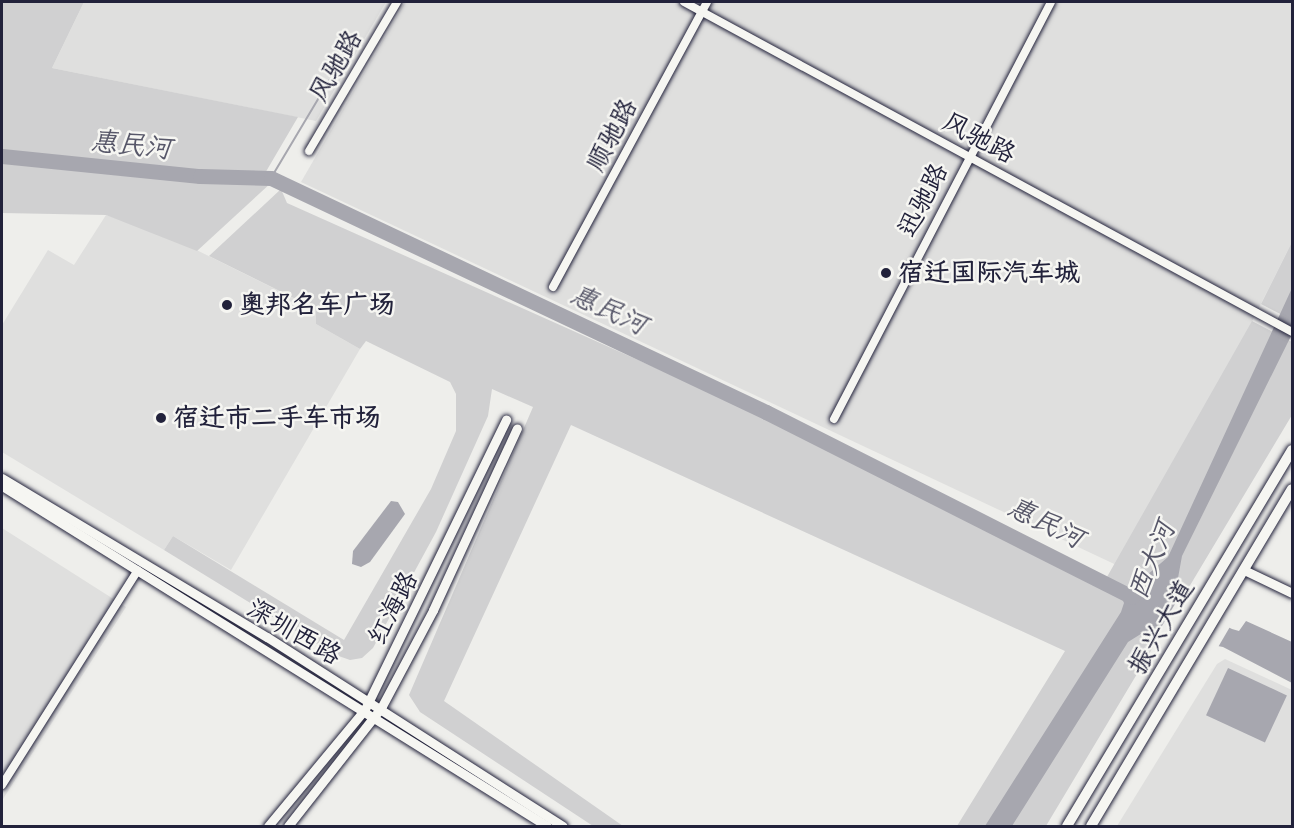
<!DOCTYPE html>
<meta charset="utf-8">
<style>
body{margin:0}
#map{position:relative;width:1294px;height:828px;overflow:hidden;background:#eeeeeb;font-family:Itim,"LXGW WenKai TC",sans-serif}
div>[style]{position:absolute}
.built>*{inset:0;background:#dfdfde}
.green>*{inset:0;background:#d0d0d1}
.water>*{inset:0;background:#a7a7af;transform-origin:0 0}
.pier>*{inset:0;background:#eeeeeb}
.stream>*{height:2px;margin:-1px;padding:0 1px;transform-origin:1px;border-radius:1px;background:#a7a7af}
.river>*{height:15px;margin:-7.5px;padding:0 7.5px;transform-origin:7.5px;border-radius:7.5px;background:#a7a7af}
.roads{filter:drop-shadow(0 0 2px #22223b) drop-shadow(0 0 2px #22223b)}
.minor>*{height:8px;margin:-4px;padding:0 4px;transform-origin:4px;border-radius:4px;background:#f6f6f2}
.tertiary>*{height:9px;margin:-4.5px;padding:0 4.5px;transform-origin:4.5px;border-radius:4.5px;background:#f6f6f2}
.secondary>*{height:10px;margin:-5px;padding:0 5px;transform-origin:5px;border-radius:5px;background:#f6f6f2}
.dots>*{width:16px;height:16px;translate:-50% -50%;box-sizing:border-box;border:3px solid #f6f6f2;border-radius:50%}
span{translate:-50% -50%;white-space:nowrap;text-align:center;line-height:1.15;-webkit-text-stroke:5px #f6f6f2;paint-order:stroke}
.street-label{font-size:26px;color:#22223b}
.poi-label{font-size:26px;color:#22223b;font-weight:700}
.left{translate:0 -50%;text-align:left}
.water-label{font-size:27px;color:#575769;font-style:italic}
.frame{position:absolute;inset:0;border:3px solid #22223b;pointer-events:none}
</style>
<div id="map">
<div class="built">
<i style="clip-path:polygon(84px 2px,386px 2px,316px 121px,52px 68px)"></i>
<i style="clip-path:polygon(405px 2px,1292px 2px,1292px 242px,1127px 570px,301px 182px)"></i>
<i style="clip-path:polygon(106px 215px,158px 231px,316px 309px,316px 324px,360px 349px,231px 570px,173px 536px,164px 550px,2px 452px,2px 325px,48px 250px,74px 265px)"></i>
<i style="clip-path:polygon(2px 528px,126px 607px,3px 799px,2px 798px)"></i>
<i style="clip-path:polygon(1225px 659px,1292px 690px,1292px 826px,1117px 826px,1217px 664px)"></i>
</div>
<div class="green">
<i style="clip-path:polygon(2px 2px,84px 2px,52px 68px,298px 117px,264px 175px,2px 153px)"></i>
<i style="clip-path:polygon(2px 161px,198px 179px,272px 182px,197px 251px,106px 215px,2px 213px)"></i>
<i style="clip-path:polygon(281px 189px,287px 203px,723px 398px,1103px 584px,1252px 321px,1292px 342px,1292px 415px,1046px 826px,957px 826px,1065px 651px,571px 425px,444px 701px,623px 826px,593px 826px,420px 712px,409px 695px,533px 407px,492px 389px,488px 416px,436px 532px,373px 648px,362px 658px,350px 660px,333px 654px,164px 550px,173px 536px,344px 640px,431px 489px,456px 431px,456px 394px,450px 382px,366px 341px,360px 349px,316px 324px,316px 309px,209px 256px)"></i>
<i style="clip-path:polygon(1292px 242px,1292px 320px,1261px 304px)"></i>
</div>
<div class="water">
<i style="clip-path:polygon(1292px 288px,1292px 334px,1182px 556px,1174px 600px,1232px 629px,1239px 631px,1246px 621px,1292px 642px,1292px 683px,1223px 647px,1144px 632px,1128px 642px,1012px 826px,985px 826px,1121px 612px,1124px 603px,1116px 585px,1132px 588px,1168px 557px)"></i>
<i style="clip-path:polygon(391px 501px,398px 502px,405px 514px,370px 562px,361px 567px,352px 564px,353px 551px)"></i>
<i style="left:1228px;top:668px;width:65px;height:52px;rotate:25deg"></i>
</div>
<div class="pier">
<i style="clip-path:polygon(1178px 599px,1231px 625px,1217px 649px,1156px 636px)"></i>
</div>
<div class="stream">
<i style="left:271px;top:178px;width:150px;rotate:-59.2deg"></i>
</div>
<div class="river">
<i style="left:2px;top:156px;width:199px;rotate:5.8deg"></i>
<i style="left:200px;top:176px;width:71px;rotate:1.6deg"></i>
<i style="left:271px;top:178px;width:548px;rotate:25.3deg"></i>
<i style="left:766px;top:412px;width:410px;rotate:26.8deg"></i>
</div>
<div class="roads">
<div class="minor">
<i style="left:684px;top:2px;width:692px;rotate:28.49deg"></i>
<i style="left:309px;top:151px;width:173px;rotate:-59.4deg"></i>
<i style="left:553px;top:287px;width:324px;rotate:-61.6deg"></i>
<i style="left:834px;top:419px;width:470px;rotate:-62.5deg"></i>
<i style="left:2px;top:785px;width:254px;rotate:-57.7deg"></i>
</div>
<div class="tertiary">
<i style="left:2px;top:478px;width:309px;rotate:31deg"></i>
<i style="left:267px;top:637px;width:351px;rotate:32.6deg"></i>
<i style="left:2px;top:486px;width:642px;rotate:31.96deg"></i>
<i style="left:1244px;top:570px;width:53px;rotate:25.6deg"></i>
<i style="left:268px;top:826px;width:152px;rotate:-50.3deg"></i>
<i style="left:365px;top:709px;width:322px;rotate:-64deg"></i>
<i style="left:288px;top:826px;width:150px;rotate:-51.8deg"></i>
<i style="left:381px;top:708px;width:111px;rotate:-62deg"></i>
<i style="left:433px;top:610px;width:200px;rotate:-65.2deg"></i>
</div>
<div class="secondary">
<i style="left:1067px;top:826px;width:438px;rotate:-59.1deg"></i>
<i style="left:1091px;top:826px;width:392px;rotate:-59.2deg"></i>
</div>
</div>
<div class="dots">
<i style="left:886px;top:273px;background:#22223b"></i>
<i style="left:227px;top:305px;background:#22223b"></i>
<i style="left:161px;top:418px;background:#22223b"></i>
</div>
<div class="street-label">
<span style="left:336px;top:66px;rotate:-60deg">风驰路</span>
<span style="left:612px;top:135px;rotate:-62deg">顺驰路</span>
<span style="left:979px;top:138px;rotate:28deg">风驰路</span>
<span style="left:923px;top:200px;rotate:-63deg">迅驰路</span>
<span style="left:393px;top:608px;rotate:-63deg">红海路</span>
<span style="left:1161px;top:627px;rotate:-60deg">振兴大道</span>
<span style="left:294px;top:632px;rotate:30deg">深圳西路</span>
</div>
<div class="poi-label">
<span class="left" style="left:898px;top:273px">宿迁国际汽车城</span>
<span class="left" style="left:239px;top:305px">奥邦名车广场</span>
<span class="left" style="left:173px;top:418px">宿迁市二手车市场</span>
</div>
<div class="water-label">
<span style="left:131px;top:144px;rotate:6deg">惠民河</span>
<span style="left:609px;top:309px;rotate:25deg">惠民河</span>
<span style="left:1046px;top:522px;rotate:26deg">惠民河</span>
<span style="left:1151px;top:560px;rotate:-68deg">西大河</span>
</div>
<div class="frame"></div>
</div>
